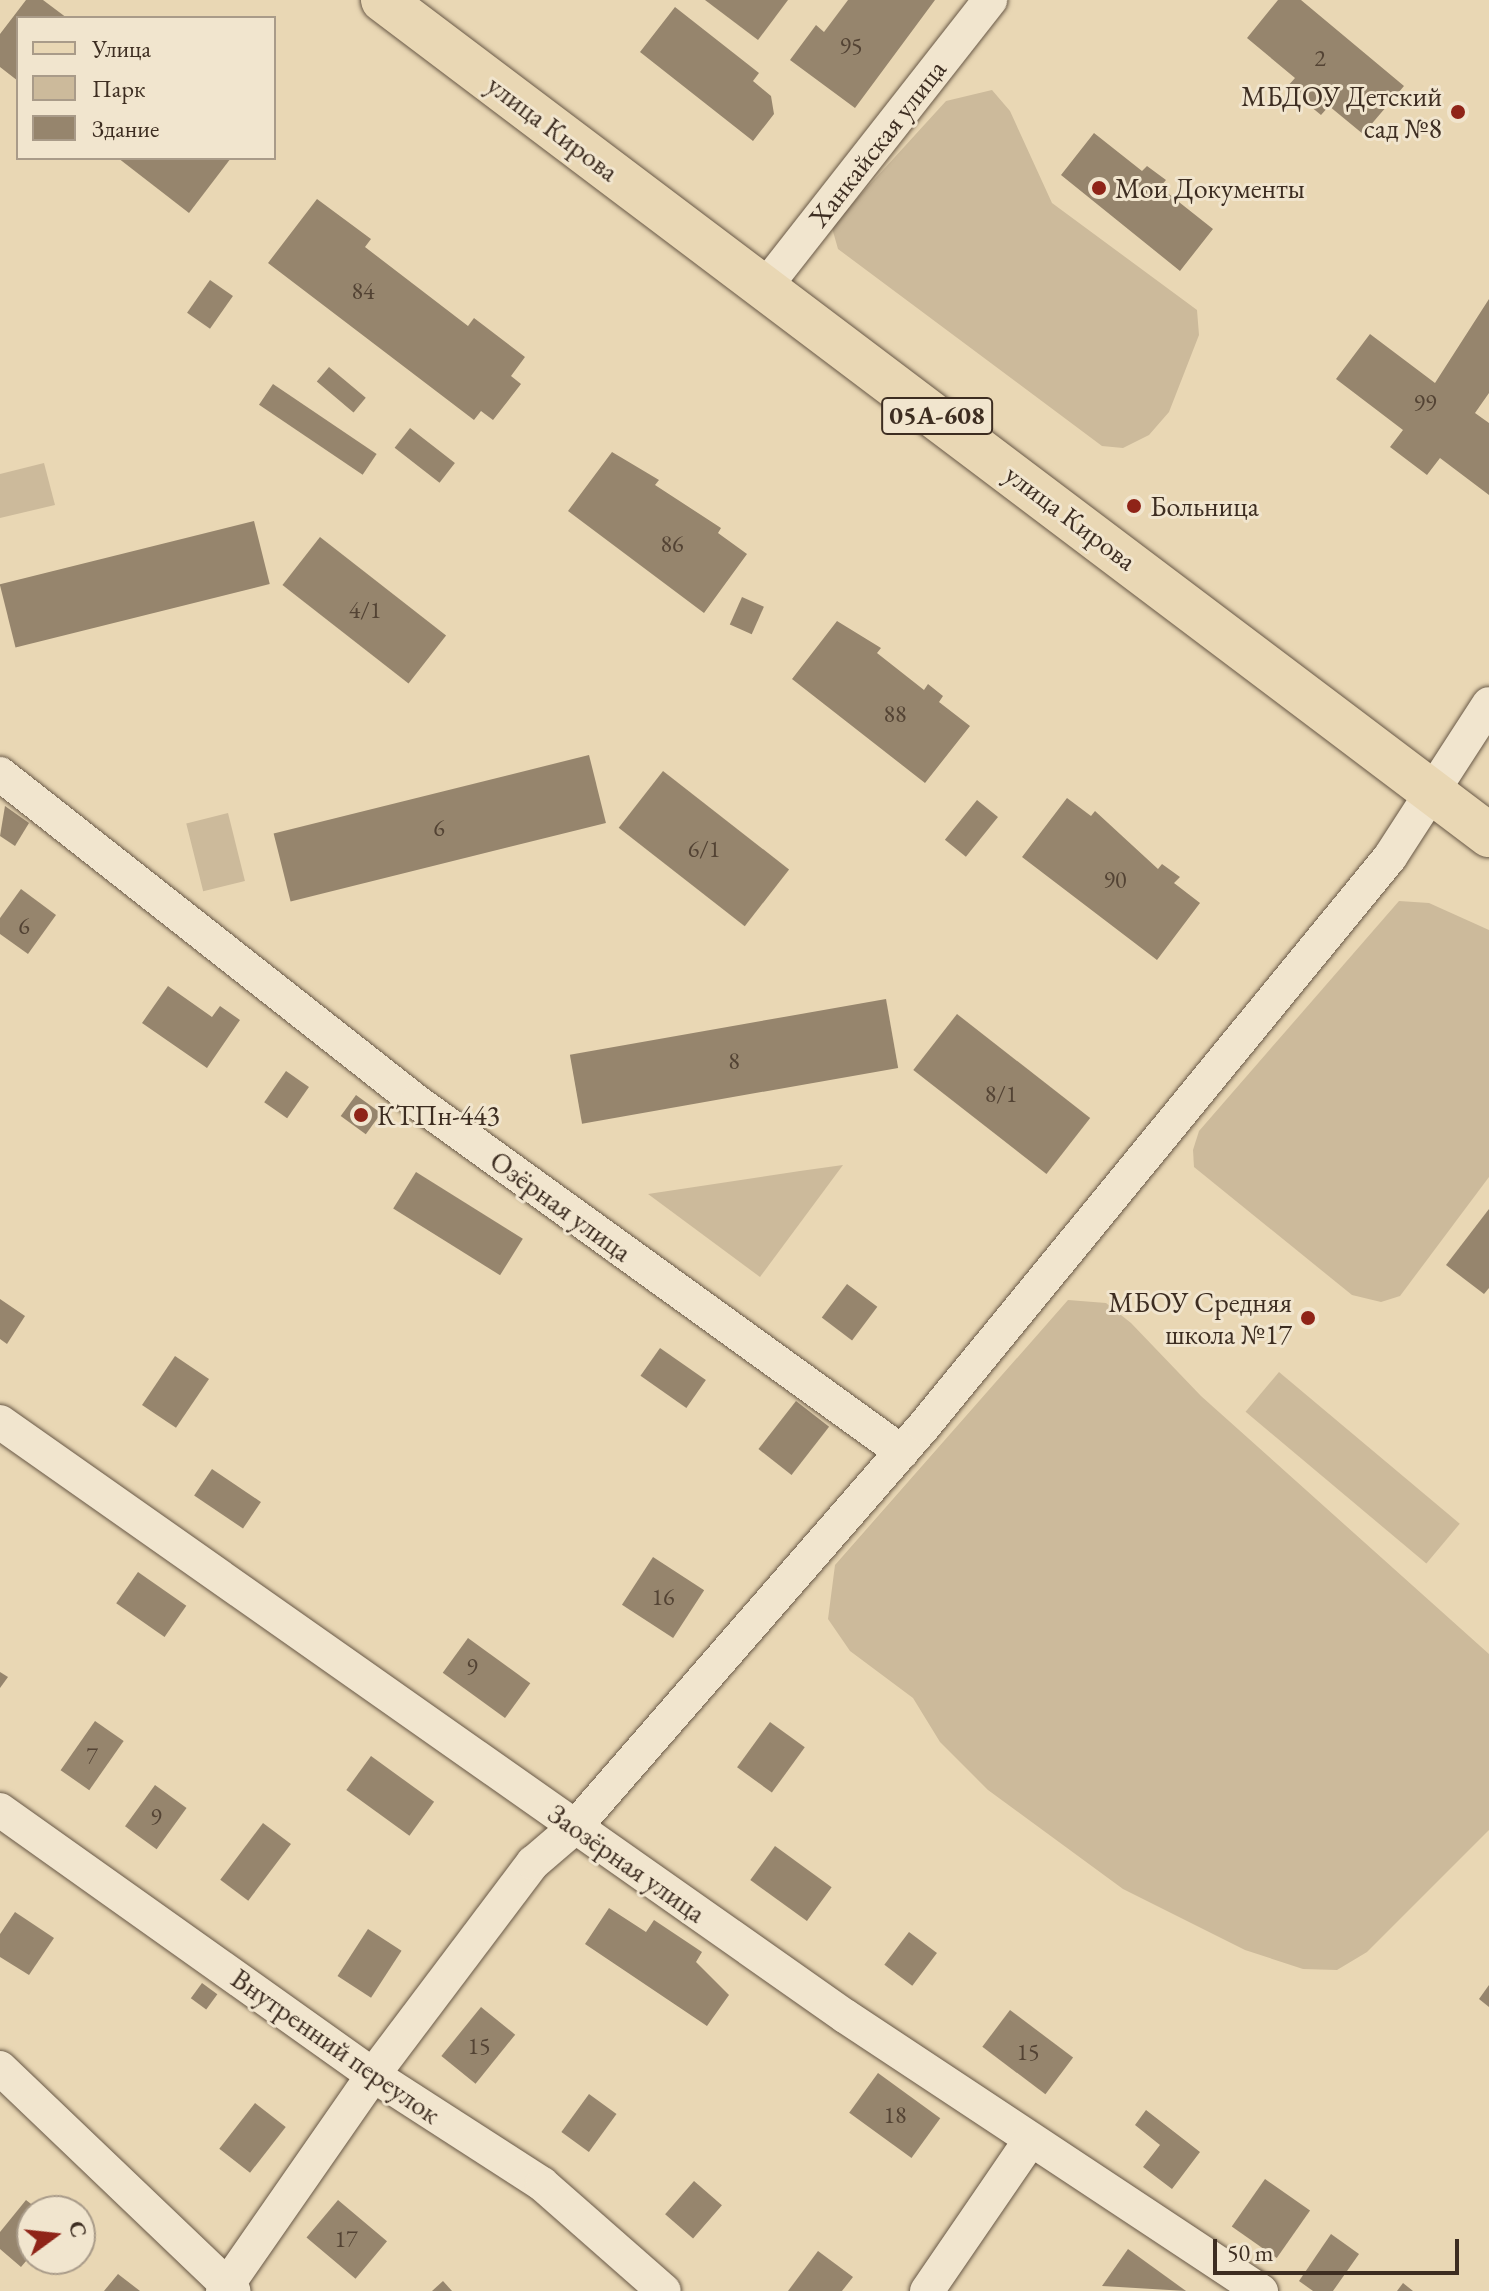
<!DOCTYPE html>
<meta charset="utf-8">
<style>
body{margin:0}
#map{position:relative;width:1489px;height:2291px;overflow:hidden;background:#e9d7b4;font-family:"EB Garamond",serif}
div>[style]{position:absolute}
.green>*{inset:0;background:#ccba9b;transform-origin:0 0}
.building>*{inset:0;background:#96856d;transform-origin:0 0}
.roads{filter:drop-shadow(0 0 2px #685846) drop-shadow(0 0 2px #685846)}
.minor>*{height:34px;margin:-17px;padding:0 17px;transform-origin:17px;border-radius:17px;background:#f1e5ce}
.primary>*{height:44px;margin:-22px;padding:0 22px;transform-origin:22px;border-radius:22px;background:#e9d7b4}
.dots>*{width:22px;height:22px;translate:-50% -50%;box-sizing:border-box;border:4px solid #f1e5ce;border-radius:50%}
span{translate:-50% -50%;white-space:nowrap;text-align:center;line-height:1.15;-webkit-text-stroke:6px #f1e5ce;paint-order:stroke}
.number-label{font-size:24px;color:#534334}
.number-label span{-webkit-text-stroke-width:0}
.shield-label span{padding:2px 6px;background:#f1e5ce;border:2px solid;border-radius:6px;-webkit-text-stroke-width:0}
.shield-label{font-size:26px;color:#3d2d21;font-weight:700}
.poi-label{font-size:28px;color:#3d2d21}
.right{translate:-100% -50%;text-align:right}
.left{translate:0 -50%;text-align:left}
.street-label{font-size:28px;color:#3d2d21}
.legend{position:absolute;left:16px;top:16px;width:260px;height:144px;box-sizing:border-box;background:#f1e5ce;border:2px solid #a99b89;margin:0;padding:10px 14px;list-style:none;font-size:24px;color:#3d2d21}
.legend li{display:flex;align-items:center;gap:16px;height:40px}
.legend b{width:40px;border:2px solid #a99b89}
.north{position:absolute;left:16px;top:2195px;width:80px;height:80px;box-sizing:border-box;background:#f1e5ce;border:2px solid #a99b89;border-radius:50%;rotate:75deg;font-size:22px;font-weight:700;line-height:32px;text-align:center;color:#3d2d21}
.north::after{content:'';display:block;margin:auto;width:28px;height:36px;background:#8f2418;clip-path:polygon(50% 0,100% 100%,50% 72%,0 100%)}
.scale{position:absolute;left:1213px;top:2239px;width:246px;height:36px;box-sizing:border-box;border:4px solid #3d2d21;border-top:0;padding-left:10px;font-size:24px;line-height:28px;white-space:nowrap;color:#3d2d21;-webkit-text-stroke:6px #f1e5ce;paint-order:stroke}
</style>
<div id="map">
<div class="green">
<i style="clip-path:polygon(992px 90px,1010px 111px,1052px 203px,1197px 310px,1199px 335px,1169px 412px,1149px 435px,1123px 448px,1102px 446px,838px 249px,832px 228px,842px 215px,946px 101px)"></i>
<i style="clip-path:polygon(44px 463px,55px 505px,0 518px,0 474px)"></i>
<i style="left:228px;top:813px;width:70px;height:43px;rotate:76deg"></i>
<i style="clip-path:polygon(1399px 901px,1429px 903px,1489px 930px,1489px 1177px,1400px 1296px,1381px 1302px,1352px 1295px,1194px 1167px,1193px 1150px,1199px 1131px)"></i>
<i style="clip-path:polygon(843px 1165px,760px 1277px,648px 1194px,800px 1171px)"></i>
<i style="clip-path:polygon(1068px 1300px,1106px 1303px,1131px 1323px,1201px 1396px,1489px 1654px,1489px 1830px,1367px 1952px,1337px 1970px,1303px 1969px,1245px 1950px,1123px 1889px,988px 1790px,940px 1742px,913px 1698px,850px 1651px,828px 1619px,835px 1565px)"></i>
<i style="left:1279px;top:1372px;width:236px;height:52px;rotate:40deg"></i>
</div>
<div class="building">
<i style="clip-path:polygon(26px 0,43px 0,67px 18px,18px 18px,18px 81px,0 67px,0 34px)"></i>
<i style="clip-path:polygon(705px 0,788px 0,758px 40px)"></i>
<i style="clip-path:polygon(848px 0,935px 0,855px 108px,790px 60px,816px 25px,824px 32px)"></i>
<i style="clip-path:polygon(1278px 0,1301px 0,1404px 86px,1363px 134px,1329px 106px,1321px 115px,1287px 87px,1295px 78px,1247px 38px)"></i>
<i style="clip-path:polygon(675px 7px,759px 73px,753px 81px,771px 96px,774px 114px,753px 141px,640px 52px)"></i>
<i style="clip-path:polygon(1094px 133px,1142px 171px,1147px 166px,1166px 180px,1160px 187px,1213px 229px,1180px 271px,1061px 175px)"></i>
<i style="clip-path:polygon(118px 158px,231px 158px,189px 213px)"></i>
<i style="clip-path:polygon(317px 199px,371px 239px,365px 247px,468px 326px,474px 318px,525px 357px,511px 376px,521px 384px,493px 420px,481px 411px,474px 420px,268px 263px)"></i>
<i style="left:210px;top:280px;width:28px;height:40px;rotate:35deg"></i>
<i style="clip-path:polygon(1489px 299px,1489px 393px,1475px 413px,1489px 423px,1489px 495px,1440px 458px,1427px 475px,1390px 447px,1403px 430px,1336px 379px,1370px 334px,1435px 383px)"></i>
<i style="left:329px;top:367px;width:48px;height:19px;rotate:40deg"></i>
<i style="left:273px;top:384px;width:125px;height:25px;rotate:34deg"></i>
<i style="left:410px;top:428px;width:57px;height:25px;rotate:38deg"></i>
<i style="clip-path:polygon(612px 452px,659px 480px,655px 485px,721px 528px,718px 533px,747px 554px,704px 613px,568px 511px)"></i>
<i style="left:254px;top:521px;width:65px;height:262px;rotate:76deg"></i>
<i style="left:320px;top:537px;width:160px;height:61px;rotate:38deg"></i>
<i style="left:742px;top:597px;width:24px;height:30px;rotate:24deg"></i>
<i style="clip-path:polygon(837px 621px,881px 648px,877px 653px,924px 690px,928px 684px,943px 696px,939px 702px,970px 726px,925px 783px,792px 679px)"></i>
<i style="left:589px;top:755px;width:70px;height:325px;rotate:76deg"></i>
<i style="left:663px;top:771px;width:160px;height:72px;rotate:38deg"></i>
<i style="clip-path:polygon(1067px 798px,1091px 816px,1095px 811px,1158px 869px,1162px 864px,1180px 877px,1174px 883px,1200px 903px,1157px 960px,1022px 857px)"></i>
<i style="left:977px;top:800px;width:27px;height:51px;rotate:39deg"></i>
<i style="clip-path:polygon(5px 806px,29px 823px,15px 846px,0 836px)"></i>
<i style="clip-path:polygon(21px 889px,56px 915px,28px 954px,0 934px,0 918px)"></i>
<i style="clip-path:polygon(168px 986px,212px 1017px,220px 1006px,240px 1020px,207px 1068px,142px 1023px)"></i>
<i style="left:886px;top:999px;width:70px;height:321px;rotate:80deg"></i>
<i style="left:957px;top:1014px;width:169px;height:71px;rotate:38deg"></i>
<i style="left:286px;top:1071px;width:28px;height:38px;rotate:35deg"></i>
<i style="left:356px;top:1095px;width:31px;height:26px;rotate:36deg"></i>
<i style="left:416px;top:1172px;width:126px;height:43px;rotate:32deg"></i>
<i style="clip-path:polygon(1489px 1209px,1489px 1288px,1484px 1294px,1446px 1265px)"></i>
<i style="left:847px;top:1284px;width:38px;height:42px;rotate:37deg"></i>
<i style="clip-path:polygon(0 1299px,25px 1316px,7px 1344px,0 1339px)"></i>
<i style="left:660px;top:1348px;width:56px;height:34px;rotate:35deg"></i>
<i style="left:175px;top:1356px;width:41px;height:59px;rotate:34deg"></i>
<i style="left:796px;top:1401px;width:42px;height:61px;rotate:38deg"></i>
<i style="left:212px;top:1469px;width:59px;height:32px;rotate:34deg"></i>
<i style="left:653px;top:1557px;width:61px;height:57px;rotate:33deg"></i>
<i style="left:138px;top:1572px;width:59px;height:38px;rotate:35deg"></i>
<i style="left:468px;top:1638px;width:77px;height:43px;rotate:36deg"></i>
<i style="clip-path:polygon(0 1672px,8px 1677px,0 1688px)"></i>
<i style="left:95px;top:1721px;width:35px;height:60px;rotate:35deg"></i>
<i style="left:770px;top:1722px;width:43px;height:56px;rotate:36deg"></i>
<i style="left:371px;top:1756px;width:78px;height:42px;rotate:36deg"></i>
<i style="left:155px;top:1785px;width:39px;height:51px;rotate:36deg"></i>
<i style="left:263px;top:1823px;width:35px;height:71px;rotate:37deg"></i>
<i style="left:775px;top:1846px;width:70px;height:42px;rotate:36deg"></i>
<i style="clip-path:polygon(609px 1908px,646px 1932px,654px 1920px,702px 1952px,696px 1962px,729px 1995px,707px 2026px,585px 1944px)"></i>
<i style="clip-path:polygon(15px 1912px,54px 1938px,29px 1975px,0 1957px,0 1934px)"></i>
<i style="left:368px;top:1929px;width:40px;height:56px;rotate:33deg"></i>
<i style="left:909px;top:1932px;width:35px;height:41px;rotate:37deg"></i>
<i style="left:202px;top:1983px;width:19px;height:19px;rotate:36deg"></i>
<i style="clip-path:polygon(1489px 1985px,1489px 2007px,1479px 1999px)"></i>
<i style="left:481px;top:2007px;width:44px;height:63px;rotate:39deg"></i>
<i style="left:1010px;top:2010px;width:79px;height:46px;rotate:37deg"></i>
<i style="left:878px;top:2073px;width:77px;height:49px;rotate:36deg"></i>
<i style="left:589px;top:2094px;width:34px;height:47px;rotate:36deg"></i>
<i style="left:255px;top:2103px;width:39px;height:58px;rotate:38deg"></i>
<i style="clip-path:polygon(1146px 2110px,1200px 2152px,1172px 2189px,1143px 2167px,1160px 2145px,1135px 2125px)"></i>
<i style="left:1265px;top:2179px;width:55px;height:58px;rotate:35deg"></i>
<i style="left:694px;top:2181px;width:37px;height:44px;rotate:41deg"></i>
<i style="clip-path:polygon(26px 2200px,40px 2211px,32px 2211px,32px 2254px,21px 2267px,0 2249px,0 2232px)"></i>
<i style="left:338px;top:2200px;width:64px;height:49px;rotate:40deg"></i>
<i style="clip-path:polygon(1331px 2234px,1359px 2254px,1333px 2291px,1313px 2291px,1299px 2281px)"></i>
<i style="clip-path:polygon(1128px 2249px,1186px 2291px,1102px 2286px)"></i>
<i style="clip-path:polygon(818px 2251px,853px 2277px,842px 2291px,788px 2291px)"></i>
<i style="clip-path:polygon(118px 2274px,140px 2291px,104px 2291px)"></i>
<i style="clip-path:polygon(443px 2281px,452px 2291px,432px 2291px)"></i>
<i style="clip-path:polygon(1403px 2283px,1413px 2291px,1397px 2291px)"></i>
</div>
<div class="roads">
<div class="minor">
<i style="left:765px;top:287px;width:365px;rotate:-51.9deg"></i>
<i style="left:0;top:774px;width:531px;rotate:38.19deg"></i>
<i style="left:417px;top:1102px;width:598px;rotate:35.82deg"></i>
<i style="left:0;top:1422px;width:1033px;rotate:35.11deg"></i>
<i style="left:845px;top:2016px;width:499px;rotate:33.5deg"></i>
<i style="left:0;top:1810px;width:458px;rotate:35.4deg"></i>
<i style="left:373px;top:2075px;width:201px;rotate:32.8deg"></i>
<i style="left:542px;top:2184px;width:162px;rotate:41.3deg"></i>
<i style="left:0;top:2068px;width:323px;rotate:43.7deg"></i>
<i style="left:223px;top:2291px;width:263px;rotate:-55.2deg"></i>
<i style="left:373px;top:2075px;width:266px;rotate:-53deg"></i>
<i style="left:533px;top:1863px;width:55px;rotate:-40.6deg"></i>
<i style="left:575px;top:1827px;width:532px;rotate:-48.97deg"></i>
<i style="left:924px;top:1426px;width:735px;rotate:-50.68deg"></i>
<i style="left:1390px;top:857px;width:182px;rotate:-57.1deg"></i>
<i style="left:927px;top:2291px;width:181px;rotate:-55.6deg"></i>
</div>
<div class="primary">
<i style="left:383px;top:0;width:1386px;rotate:37.05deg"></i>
</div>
</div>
<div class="dots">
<i style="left:1458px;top:112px;background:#8f2418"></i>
<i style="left:1099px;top:188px;background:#8f2418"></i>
<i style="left:1134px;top:506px;background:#8f2418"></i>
<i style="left:361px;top:1115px;background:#8f2418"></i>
<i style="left:1308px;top:1318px;background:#8f2418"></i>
</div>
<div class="number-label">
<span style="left:851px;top:46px">95</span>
<span style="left:1320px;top:58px">2</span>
<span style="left:363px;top:291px">84</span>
<span style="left:1425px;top:403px">99</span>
<span style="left:672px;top:544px">86</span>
<span style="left:365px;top:610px">4/1</span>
<span style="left:895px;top:714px">88</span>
<span style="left:439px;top:828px">6</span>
<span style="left:704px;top:849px">6/1</span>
<span style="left:1115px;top:880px">90</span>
<span style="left:24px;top:926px">6</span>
<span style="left:734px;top:1061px">8</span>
<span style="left:1001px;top:1094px">8/1</span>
<span style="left:663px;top:1597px">16</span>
<span style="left:472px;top:1667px">9</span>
<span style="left:92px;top:1756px">7</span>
<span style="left:156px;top:1817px">9</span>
<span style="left:479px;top:2046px">15</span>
<span style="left:1028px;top:2052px">15</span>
<span style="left:895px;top:2115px">18</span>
<span style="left:346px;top:2239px">17</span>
</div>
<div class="shield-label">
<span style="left:937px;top:416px">05А-608</span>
</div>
<div class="poi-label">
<span class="right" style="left:1442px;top:112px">МБДОУ Детский<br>сад №8</span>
<span class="left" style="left:1115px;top:188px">Мои Документы</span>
<span class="left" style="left:1150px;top:506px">Больница</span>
<span class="left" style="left:377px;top:1115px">КТПн-443</span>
<span class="right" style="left:1292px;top:1318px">МБОУ Средняя<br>школа №17</span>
</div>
<div class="street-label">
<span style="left:553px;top:128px;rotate:37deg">улица Кирова</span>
<span style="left:877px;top:143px;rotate:-52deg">Ханкайская улица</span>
<span style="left:1071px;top:517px;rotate:37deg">улица Кирова</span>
<span style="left:561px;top:1206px;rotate:36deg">Озёрная улица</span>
<span style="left:627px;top:1863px;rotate:35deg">Заозёрная улица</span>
<span style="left:336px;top:2046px;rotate:35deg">Внутренний переулок</span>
</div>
<ul class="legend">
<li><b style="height:10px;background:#e9d7b4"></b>Улица</li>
<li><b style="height:22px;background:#ccba9b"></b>Парк</li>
<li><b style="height:22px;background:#96856d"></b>Здание</li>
</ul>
<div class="north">С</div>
<div class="scale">50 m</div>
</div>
